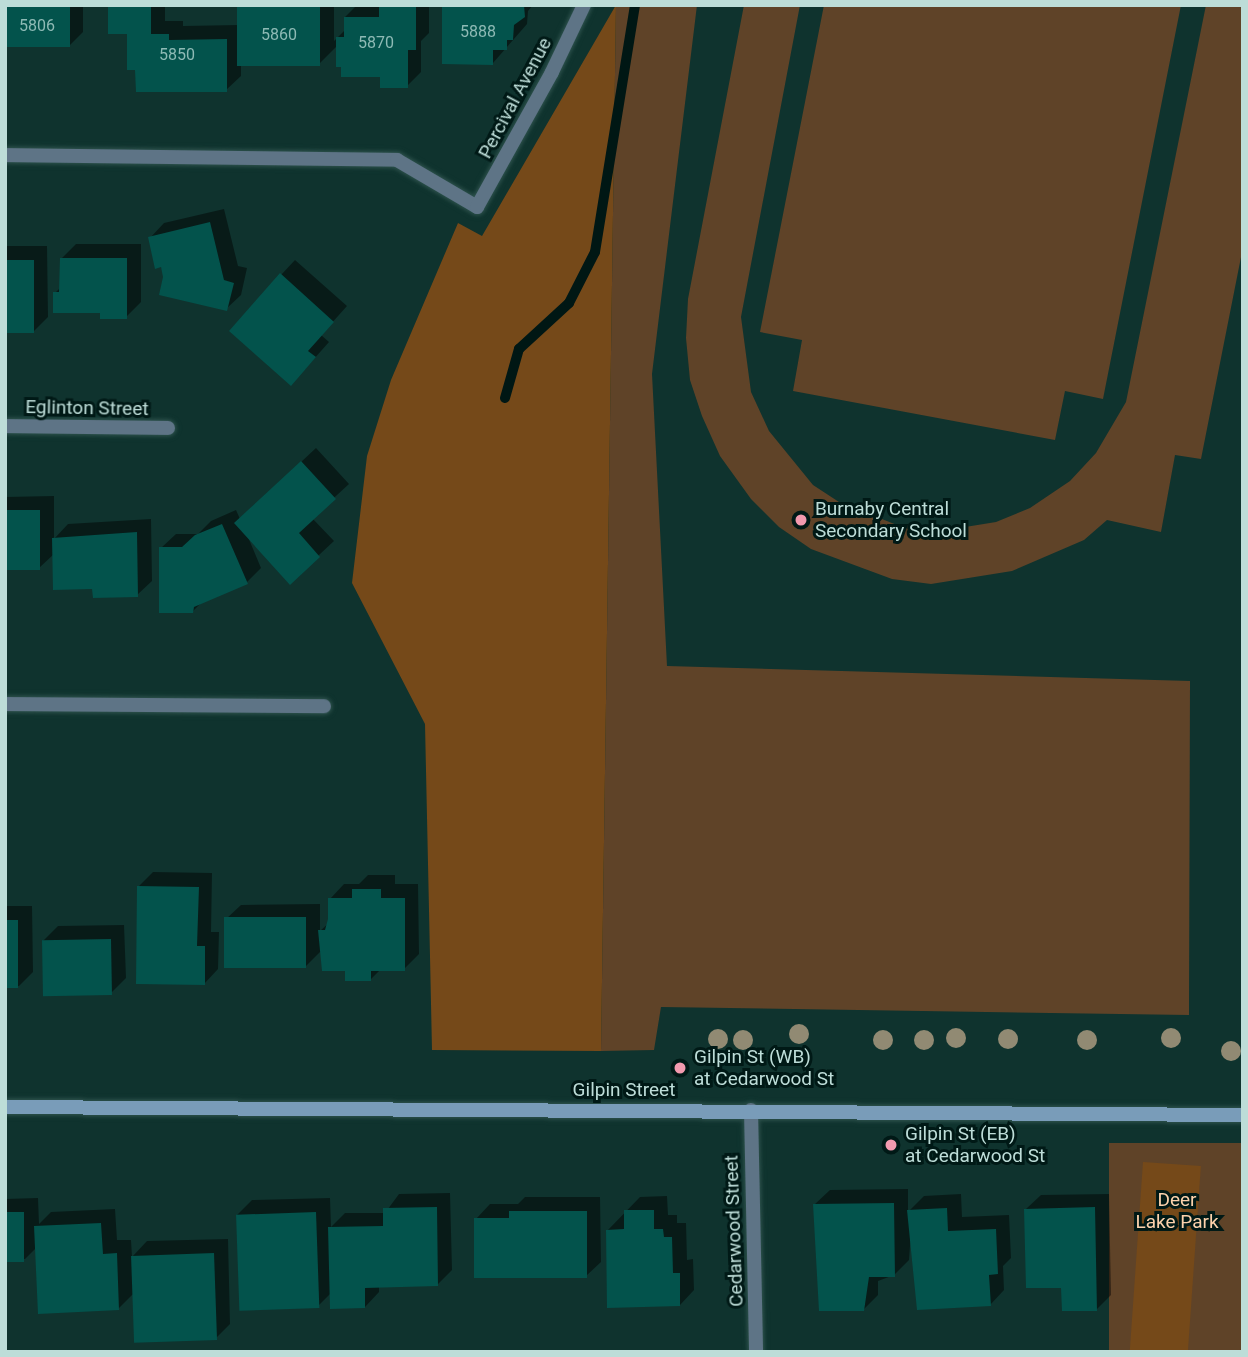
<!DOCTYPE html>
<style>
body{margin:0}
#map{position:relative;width:1248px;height:1357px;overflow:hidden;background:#0f332e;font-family:Roboto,sans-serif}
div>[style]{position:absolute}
.green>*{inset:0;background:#5f4328;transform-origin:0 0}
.forest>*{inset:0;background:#754919;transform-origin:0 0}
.shadow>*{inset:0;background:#0007}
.stream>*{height:10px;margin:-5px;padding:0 5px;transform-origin:5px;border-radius:5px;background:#001714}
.building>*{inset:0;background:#03534c;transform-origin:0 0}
.roads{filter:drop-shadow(0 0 2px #2e524d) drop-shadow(0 0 2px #2e524d)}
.lane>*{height:14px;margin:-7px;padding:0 7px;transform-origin:7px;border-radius:7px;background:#5e7486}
.street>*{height:14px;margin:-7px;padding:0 7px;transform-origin:7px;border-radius:7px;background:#5e7486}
.secondary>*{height:14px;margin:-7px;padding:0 7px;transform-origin:7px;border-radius:7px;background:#799cb9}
.trees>*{width:20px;height:20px;margin:-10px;border-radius:50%;background:#918a73}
.dots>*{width:19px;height:19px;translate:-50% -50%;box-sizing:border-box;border:4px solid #001916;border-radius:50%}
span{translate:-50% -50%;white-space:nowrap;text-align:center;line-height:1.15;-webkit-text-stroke:6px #001916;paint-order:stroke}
.number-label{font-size:16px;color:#8ebab5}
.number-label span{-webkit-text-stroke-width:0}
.street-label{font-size:19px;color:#bdddd8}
.poi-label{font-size:19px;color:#bdddd8}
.left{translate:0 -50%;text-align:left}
.park-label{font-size:19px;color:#fcd2ac}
.frame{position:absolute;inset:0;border:7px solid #bdddd8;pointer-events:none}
</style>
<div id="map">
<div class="green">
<i style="clip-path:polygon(616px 5px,697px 5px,652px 374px,667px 666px,1190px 681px,1189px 1015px,661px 1007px,654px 1050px,601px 1051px)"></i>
<i style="clip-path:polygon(744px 5px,800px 5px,741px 317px,751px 392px,769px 431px,813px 485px,839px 502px,897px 525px,959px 528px,996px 522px,1030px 508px,1070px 481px,1096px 453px,1126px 402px,1206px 5px,1243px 5px,1243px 247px,1201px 459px,1175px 455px,1161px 532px,1107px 520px,1084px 540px,1012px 571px,931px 584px,892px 579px,811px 549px,779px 527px,751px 499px,720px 456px,702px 416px,690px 380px,686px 338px,688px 299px)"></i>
<i style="clip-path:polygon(824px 5px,1181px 5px,1103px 399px,1065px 391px,1055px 440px,793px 391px,802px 340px,760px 332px)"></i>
<i style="left:1109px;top:1143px;width:134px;height:209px"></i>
</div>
<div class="forest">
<i style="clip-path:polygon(616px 5px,601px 1051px,432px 1050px,425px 724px,352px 583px,367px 456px,391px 380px,458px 223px,482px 236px)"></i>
<i style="left:1143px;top:1162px;width:58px;height:191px;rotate:4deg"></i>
</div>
<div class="shadow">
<i style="clip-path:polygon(5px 5px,83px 5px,83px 32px,69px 46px)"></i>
<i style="clip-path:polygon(110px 5px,165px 5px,165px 21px,183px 21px,183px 26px,239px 25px,239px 5px,334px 5px,334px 41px,345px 30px,345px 17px,357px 5px,429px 5px,429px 33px,421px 41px,421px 72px,407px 86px,343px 65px,338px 45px,320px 63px,241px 64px,241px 76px,226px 90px,137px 68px,128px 32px)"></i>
<i style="clip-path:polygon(444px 5px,533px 5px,528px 11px,527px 24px,493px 63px)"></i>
<i style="clip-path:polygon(224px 209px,238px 266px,247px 268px,241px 295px,226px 309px,165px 277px,150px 238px,164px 223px)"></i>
<i style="clip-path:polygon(76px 244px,141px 244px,141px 302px,126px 317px,55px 293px,61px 287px,61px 259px)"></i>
<i style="clip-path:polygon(5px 246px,47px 246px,48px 317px,33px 332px,5px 332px)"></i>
<i style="clip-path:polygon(295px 260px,347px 306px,321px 335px,329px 342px,305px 369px,281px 275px)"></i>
<i style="clip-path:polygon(316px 448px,349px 484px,312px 518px,334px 541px,290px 582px,248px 537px,261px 568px,247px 582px,203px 601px,193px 611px,161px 548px,176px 534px,198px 534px,211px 521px,236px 510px,240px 519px)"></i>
<i style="clip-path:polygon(54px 496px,54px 539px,68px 524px,151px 519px,152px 581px,137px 595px,94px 587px,54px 554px,39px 568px,5px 568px,5px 497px)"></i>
<i style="clip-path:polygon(153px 872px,212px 873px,211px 932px,219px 932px,218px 969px,204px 984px,139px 886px)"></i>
<i style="clip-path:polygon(368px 875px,395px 875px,395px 884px,418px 884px,419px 954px,404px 969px,381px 969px,371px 979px,347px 970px,322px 950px,306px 966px,226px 919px,241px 905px,320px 904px,320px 931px,330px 922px,330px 899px,344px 884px,359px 884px)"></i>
<i style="clip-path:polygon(5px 906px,32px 906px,33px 972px,19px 986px,5px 987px)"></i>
<i style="clip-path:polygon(124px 925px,126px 978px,111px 993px,43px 941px,58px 926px)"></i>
<i style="clip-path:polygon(908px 1189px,908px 1212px,924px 1196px,961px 1194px,962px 1217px,1009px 1215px,1011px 1258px,1003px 1266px,1004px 1290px,990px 1305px,911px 1232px,909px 1260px,894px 1275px,878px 1281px,878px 1295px,864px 1309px,815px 1204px,830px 1190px)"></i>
<i style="clip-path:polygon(450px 1193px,452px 1270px,437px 1285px,379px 1286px,379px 1292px,365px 1307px,331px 1293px,318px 1306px,237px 1215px,252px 1200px,330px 1198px,331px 1227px,345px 1213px,385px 1213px,399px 1194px)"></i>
<i style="clip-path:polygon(1109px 1194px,1111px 1295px,1097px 1309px,1063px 1286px,1026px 1209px,1041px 1195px)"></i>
<i style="clip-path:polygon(667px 1196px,668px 1215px,677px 1215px,677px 1223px,686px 1223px,687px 1260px,693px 1259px,694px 1290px,680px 1305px,607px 1231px,640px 1197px)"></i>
<i style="clip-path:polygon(525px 1197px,600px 1197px,601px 1262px,586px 1276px,476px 1219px,490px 1204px,518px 1204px)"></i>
<i style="clip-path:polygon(38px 1198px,39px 1224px,51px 1212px,115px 1209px,117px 1240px,131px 1240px,132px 1257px,147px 1241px,228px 1239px,230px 1324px,216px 1338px,134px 1293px,119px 1308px,37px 1247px,25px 1259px,5px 1260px,5px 1199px)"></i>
</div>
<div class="stream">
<i style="left:505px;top:398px;width:51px;rotate:-74.1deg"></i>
<i style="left:519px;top:349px;width:68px;rotate:-42.6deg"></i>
<i style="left:569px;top:303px;width:57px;rotate:-63deg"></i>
<i style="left:595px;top:252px;width:250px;rotate:-80.8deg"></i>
</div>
<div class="building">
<i style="left:5px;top:5px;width:65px;height:42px"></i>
<i style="clip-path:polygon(108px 5px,151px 5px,151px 34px,169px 34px,169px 40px,227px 39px,227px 92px,136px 92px,135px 70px,127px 70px,127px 34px,108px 34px)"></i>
<i style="left:237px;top:5px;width:83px;height:61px"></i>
<i style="clip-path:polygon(379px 5px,416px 5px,416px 50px,408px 50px,408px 88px,380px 88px,380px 77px,341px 77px,341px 67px,336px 67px,336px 37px,344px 37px,344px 17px,379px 17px)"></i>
<i style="clip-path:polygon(442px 5px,524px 5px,525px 17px,514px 25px,513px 40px,507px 40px,507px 50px,493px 50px,493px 65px,442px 64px)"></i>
<i style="clip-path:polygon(210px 222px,224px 280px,234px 283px,227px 311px,159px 295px,163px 277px,161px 267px,155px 269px,148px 237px)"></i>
<i style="clip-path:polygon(60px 258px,127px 258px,127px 319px,100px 319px,100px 313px,53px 313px,53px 292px,59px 292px)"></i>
<i style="left:5px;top:260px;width:29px;height:73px"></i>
<i style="clip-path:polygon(280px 273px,334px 322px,308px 351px,316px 357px,291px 386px,229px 331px)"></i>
<i style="clip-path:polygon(301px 461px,336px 499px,299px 533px,320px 557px,290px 585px,234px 523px)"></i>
<i style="left:40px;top:510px;width:60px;height:35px;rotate:90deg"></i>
<i style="clip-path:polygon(222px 524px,248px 584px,194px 607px,193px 613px,159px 613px,159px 547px,182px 547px,195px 535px)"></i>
<i style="clip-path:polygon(137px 532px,138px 597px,93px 598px,92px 589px,53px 590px,52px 538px)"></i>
<i style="clip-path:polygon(137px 886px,199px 887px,197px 946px,205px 946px,205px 985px,136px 984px)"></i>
<i style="clip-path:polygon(352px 889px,381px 889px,381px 898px,405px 898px,405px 971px,371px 971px,371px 981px,345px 981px,345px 971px,322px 971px,318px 930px,325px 930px,328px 919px,328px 898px,352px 898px)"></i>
<i style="left:306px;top:917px;width:51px;height:82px;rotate:90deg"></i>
<i style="left:5px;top:920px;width:13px;height:68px"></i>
<i style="left:111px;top:939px;width:56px;height:69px;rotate:89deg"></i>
<i style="clip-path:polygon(894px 1203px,895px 1277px,869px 1277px,864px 1311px,819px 1311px,813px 1204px)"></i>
<i style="clip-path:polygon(437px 1207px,438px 1286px,365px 1288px,365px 1308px,330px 1309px,328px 1227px,383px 1226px,383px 1208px)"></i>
<i style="clip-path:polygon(1095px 1207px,1097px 1311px,1062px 1311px,1061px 1288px,1026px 1288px,1024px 1209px)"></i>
<i style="clip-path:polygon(947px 1208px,948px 1231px,996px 1229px,998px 1274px,989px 1275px,991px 1306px,917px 1310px,907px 1210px)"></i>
<i style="clip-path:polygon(624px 1210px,654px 1210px,654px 1229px,663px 1229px,664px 1237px,672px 1237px,673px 1273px,680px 1273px,680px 1306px,607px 1308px,606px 1230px,624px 1229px)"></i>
<i style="clip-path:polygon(509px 1211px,587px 1211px,587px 1278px,474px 1278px,474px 1218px,509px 1218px)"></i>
<i style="left:5px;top:1212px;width:19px;height:50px"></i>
<i style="left:316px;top:1212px;width:96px;height:80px;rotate:88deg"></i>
<i style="clip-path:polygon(101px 1223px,103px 1254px,117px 1253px,119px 1310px,38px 1314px,34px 1226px)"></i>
<i style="left:214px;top:1253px;width:87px;height:83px;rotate:88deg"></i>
</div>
<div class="roads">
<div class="lane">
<i style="left:5px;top:155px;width:392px;rotate:0.7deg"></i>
<i style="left:397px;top:160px;width:93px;rotate:30.4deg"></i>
<i style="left:5px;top:704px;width:319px;rotate:0.4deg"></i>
</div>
<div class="street">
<i style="left:477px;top:207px;width:154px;rotate:-60.9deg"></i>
<i style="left:552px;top:72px;width:74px;rotate:-64.5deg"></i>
<i style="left:5px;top:426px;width:163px;rotate:0.7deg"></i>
<i style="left:751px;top:1110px;width:242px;rotate:88.8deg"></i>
</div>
<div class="secondary">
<i style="left:5px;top:1107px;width:1238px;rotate:0.37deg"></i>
</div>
</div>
<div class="trees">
<i style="left:799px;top:1034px"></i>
<i style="left:956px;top:1038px"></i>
<i style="left:1171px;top:1038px"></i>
<i style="left:718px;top:1039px"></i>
<i style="left:1008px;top:1039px"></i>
<i style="left:743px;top:1040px"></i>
<i style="left:883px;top:1040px"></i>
<i style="left:924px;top:1040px"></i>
<i style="left:1087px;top:1040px"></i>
<i style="left:1231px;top:1051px"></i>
</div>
<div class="dots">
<i style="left:801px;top:520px;background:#f29aaf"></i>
<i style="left:680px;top:1068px;background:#f29aaf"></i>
<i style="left:891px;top:1145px;background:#f29aaf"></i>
</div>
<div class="number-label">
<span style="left:37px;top:26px">5806</span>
<span style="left:478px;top:32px">5888</span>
<span style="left:279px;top:35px">5860</span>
<span style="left:376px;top:43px">5870</span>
<span style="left:177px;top:55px">5850</span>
</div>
<div class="street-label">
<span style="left:515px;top:98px;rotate:-62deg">Percival Avenue</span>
<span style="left:87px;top:408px;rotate:1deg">Eglinton Street</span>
<span style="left:624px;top:1090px">Gilpin Street</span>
<span style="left:734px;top:1231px;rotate:-92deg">Cedarwood Street</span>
</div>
<div class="poi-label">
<span class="left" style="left:815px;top:520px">Burnaby Central<br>Secondary School</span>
<span class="left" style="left:694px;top:1068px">Gilpin St (WB)<br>at Cedarwood St</span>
<span class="left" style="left:905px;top:1145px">Gilpin St (EB)<br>at Cedarwood St</span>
</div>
<div class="park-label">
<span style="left:1177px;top:1211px">Deer<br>Lake Park</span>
</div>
<div class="frame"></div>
</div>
